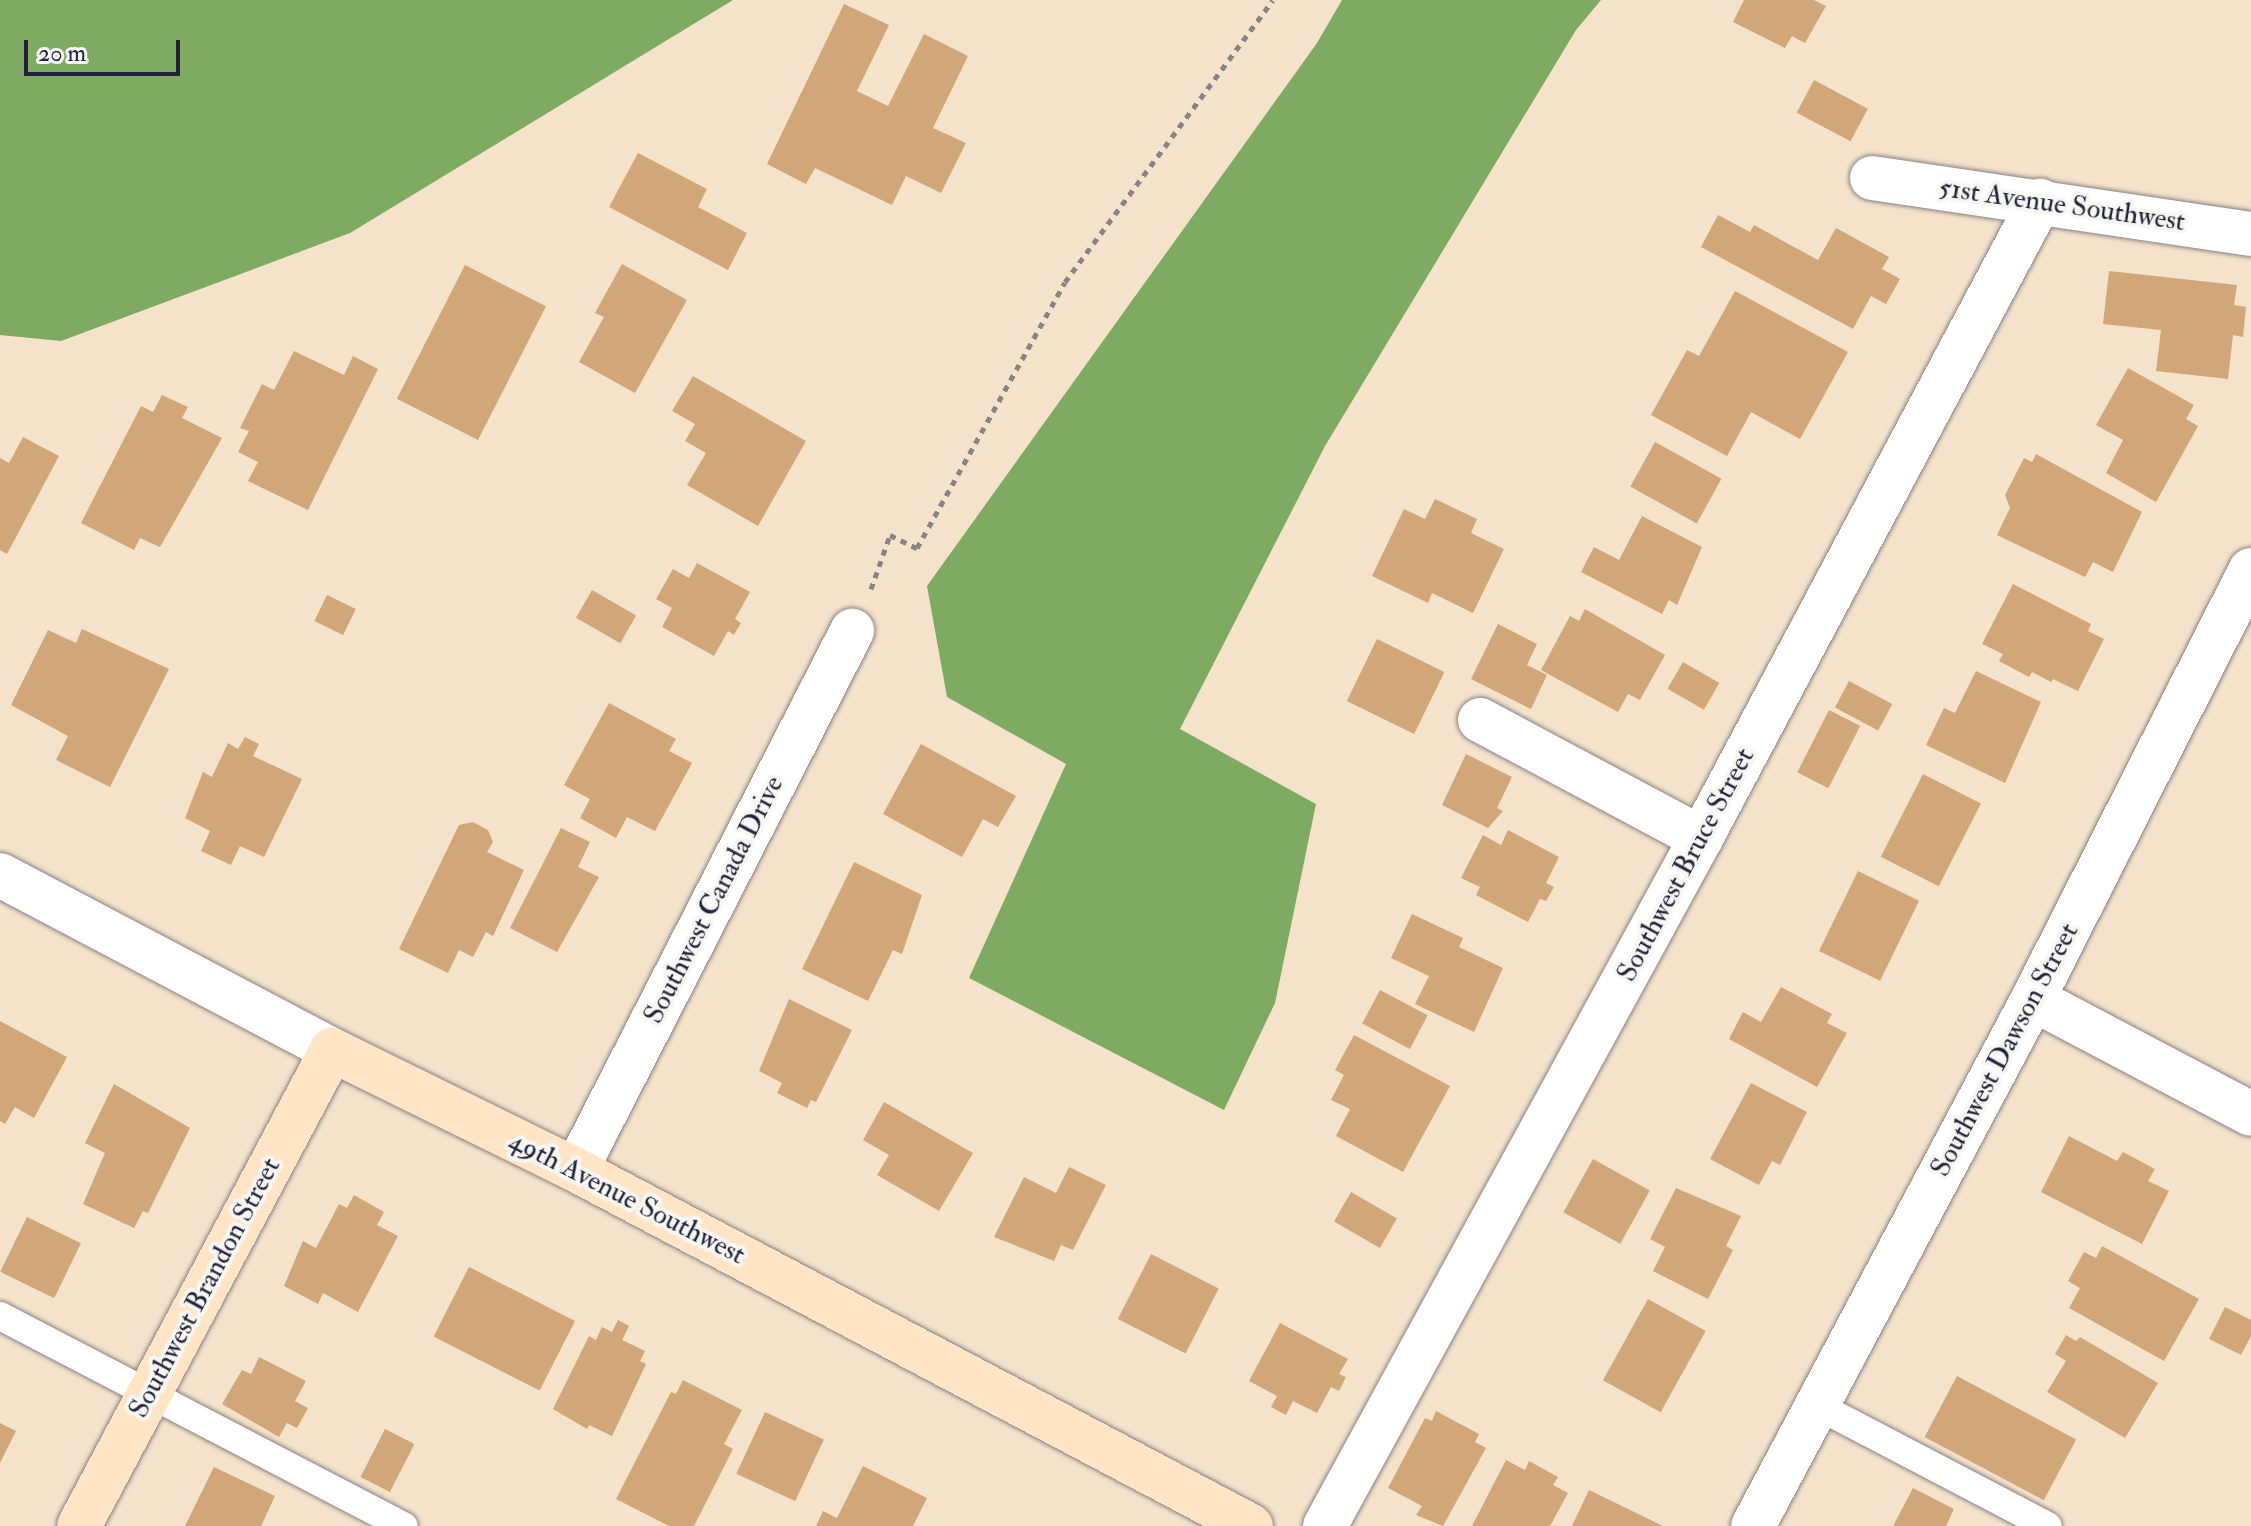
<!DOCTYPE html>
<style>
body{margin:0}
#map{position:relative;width:2251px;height:1526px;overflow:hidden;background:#f4e2cb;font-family:"IM FELL Double Pica",serif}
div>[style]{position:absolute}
.forest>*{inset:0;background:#7eaa61}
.building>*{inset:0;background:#d1a678;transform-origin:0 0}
.path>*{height:5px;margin-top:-2.5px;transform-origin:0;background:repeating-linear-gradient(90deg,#8b8283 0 6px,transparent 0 12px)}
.roads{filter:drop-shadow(0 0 2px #8b8283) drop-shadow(0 0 2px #8b8283)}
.lane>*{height:28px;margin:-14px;padding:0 14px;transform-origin:14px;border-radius:14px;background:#fff}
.street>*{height:44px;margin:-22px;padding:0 22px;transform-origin:22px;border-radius:22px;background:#fff}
.secondary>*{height:44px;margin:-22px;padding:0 22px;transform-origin:22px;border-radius:22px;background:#ffe4c6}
span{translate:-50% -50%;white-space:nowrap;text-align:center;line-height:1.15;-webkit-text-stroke:8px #f6f6f2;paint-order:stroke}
.street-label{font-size:28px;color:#22223b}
.scale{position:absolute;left:24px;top:40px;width:156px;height:36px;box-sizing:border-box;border:4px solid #22223b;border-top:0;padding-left:10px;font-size:24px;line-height:28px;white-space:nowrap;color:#22223b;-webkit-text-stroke:6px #f6f6f2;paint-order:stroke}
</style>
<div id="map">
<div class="forest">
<i style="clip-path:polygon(0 0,733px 0,350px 233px,61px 341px,0 335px)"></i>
<i style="clip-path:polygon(1342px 0,1601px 0,1576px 30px,1325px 446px,1180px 729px,1316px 804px,1275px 1003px,1224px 1110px,969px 978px,1066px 764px,947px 697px,927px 586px,1317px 43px)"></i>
</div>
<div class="building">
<i style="clip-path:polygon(1744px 0,1814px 0,1826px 6px,1805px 43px,1792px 36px,1785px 48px,1733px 22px)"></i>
<i style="clip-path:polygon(844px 4px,889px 25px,857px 91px,888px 106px,924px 34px,968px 56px,933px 128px,966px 143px,941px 193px,906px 176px,892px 205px,815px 168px,806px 184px,767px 164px)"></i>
<i style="left:1814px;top:80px;width:61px;height:37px;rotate:28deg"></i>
<i style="clip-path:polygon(638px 153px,707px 189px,698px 207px,747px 233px,728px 270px,609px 207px)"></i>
<i style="clip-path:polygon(1718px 215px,1750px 232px,1754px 225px,1818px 260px,1836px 228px,1889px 257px,1882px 269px,1900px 279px,1886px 304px,1871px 296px,1853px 329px,1701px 247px)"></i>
<i style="clip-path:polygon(622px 264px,687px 300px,635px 393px,579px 362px,604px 317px,595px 313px)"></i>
<i style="left:465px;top:265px;width:91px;height:150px;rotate:27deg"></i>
<i style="clip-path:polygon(2109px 271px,2237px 285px,2234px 305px,2246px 307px,2243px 337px,2233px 335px,2228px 379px,2156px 371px,2161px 330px,2103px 324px)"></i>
<i style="clip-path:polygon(1735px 291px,1848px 352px,1800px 439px,1751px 412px,1727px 456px,1651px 415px,1687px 350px,1699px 356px)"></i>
<i style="clip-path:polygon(294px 351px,344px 375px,353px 356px,378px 369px,308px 510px,248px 481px,258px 462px,238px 452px,249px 431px,240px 428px,262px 384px,274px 390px)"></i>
<i style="clip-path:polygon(2128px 368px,2194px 405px,2186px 419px,2198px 426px,2156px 502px,2106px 473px,2123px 440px,2096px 425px)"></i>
<i style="clip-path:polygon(693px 376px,806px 441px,758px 526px,687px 485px,706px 453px,685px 441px,695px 424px,672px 411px)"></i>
<i style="clip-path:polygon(162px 395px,188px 407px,182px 418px,222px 438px,160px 547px,140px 538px,134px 550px,81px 523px,141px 406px,153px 412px)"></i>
<i style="clip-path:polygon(23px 437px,59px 456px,7px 554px,0 550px,0 458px,9px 463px)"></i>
<i style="left:1655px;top:442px;width:76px;height:51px;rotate:29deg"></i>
<i style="clip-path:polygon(2036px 454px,2142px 512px,2113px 572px,2093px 562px,2085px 577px,1997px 535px,2010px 508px,2005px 495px,2024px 458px,2032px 462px)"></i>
<i style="clip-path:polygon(1435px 499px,1477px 519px,1471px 533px,1504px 549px,1473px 613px,1432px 593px,1428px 603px,1372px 576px,1404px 509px,1425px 519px)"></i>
<i style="clip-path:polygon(1642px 516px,1702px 547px,1677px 605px,1669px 600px,1662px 614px,1581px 572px,1594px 547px,1619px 560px)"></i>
<i style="clip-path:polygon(697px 563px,750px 592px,735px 619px,741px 623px,734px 635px,728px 631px,714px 656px,662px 627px,672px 608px,656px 599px,673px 569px,689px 578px)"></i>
<i style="clip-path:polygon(2013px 584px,2091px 624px,2088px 631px,2104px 639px,2078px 691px,2053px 679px,2051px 682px,2032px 672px,2029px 677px,1999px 661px,2003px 654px,1982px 644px)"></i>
<i style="left:592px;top:590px;width:51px;height:32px;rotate:30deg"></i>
<i style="left:327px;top:595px;width:32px;height:29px;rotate:26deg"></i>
<i style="clip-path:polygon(1585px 609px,1665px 655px,1640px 700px,1628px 694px,1618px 712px,1541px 670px,1570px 616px,1579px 621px)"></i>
<i style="clip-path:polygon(1498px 624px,1537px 644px,1527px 665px,1547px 675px,1531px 709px,1471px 679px)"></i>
<i style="clip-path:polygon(82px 629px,169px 669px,110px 787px,56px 760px,68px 736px,11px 705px,48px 630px,76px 643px)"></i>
<i style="left:1377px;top:639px;width:75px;height:69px;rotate:26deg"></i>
<i style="left:1683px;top:662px;width:42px;height:31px;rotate:30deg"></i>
<i style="clip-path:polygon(1976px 671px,2041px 702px,2005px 783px,1926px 745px,1944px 708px,1955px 713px)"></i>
<i style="left:1849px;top:681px;width:49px;height:30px;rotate:28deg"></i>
<i style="clip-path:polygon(609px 703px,676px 739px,669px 751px,692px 763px,655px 831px,627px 817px,616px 838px,580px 818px,590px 799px,564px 785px)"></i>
<i style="left:1829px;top:710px;width:35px;height:70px;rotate:27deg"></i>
<i style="clip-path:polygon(245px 737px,259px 744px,253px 756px,302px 779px,264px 857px,240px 846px,231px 865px,201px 851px,210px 831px,185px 818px,203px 772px,212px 777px,228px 743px,238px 749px)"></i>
<i style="clip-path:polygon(921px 744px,1016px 796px,998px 827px,983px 819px,962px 857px,883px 814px)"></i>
<i style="clip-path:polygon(1466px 754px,1512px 777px,1497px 808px,1503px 811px,1488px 828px,1442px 805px)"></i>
<i style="left:1923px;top:774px;width:65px;height:93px;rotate:27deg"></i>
<i style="clip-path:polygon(473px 822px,488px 830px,493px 842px,487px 852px,524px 870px,493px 936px,486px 932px,473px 957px,459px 950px,448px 973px,399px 949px,459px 825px)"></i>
<i style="clip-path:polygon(561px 828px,590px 842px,578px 867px,599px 877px,557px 952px,510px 928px)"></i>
<i style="clip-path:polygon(1508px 830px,1559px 857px,1546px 883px,1554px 887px,1546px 901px,1540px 899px,1528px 922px,1476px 895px,1480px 887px,1461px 878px,1483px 835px,1501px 845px)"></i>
<i style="clip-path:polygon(854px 862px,922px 895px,902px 954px,893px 950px,868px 1001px,802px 969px)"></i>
<i style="left:1858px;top:871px;width:68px;height:89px;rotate:26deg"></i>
<i style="clip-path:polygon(1412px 914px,1463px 938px,1459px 947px,1503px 968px,1474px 1032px,1415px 1004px,1429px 976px,1391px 958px)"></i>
<i style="clip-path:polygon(1781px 987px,1832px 1014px,1827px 1023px,1847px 1033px,1817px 1087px,1729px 1039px,1743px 1012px,1761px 1022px)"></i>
<i style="left:1380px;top:990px;width:54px;height:38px;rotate:28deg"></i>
<i style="clip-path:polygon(789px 999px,852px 1030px,816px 1102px,811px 1100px,807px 1108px,777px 1093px,782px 1083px,759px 1071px)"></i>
<i style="clip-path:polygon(0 1021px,67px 1057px,34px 1118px,15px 1107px,5px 1124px,0 1121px)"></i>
<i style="clip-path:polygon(1354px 1035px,1450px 1086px,1403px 1172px,1336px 1136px,1350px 1109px,1331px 1100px,1344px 1075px,1335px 1070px)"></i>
<i style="clip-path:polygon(1751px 1083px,1807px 1112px,1780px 1165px,1772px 1161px,1759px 1185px,1710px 1159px)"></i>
<i style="clip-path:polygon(114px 1084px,190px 1128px,148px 1213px,143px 1211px,134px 1228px,83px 1204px,105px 1153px,85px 1143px)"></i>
<i style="clip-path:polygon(884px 1102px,973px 1153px,939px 1211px,877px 1175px,889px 1155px,863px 1140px)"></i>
<i style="clip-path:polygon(2069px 1136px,2117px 1161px,2123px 1152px,2155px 1169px,2148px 1181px,2169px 1191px,2142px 1244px,2041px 1192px)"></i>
<i style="left:1593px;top:1159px;width:65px;height:61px;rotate:29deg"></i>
<i style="clip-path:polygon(1069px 1167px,1106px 1185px,1073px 1250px,1061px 1245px,1054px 1261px,994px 1237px,1024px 1177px,1056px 1193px)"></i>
<i style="clip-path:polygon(1676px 1188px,1741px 1216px,1726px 1246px,1733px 1250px,1708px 1299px,1653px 1271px,1665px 1247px,1650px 1239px)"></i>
<i style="left:1351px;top:1192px;width:53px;height:34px;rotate:30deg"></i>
<i style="clip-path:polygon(354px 1195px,384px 1212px,377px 1225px,398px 1236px,358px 1312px,323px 1293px,318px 1304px,284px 1286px,303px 1241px,316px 1248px,339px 1204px,347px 1208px)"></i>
<i style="left:27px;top:1217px;width:60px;height:61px;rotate:26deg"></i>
<i style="clip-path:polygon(2102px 1246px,2199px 1299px,2164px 1361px,2069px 1308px,2080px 1288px,2068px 1281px,2084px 1252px,2096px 1258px)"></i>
<i style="left:1151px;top:1254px;width:76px;height:73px;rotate:27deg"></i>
<i style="left:469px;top:1267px;width:119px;height:78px;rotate:27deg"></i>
<i style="left:1648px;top:1299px;width:66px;height:93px;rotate:29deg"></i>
<i style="clip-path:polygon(2225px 1307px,2251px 1320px,2251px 1336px,2241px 1355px,2209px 1339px)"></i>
<i style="clip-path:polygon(618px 1320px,629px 1326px,622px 1340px,645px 1351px,640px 1361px,646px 1364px,612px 1436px,589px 1425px,587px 1429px,553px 1409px,589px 1336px,596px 1340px,602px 1327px,612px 1332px)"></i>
<i style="clip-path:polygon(1280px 1323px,1348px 1359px,1339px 1374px,1346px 1377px,1339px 1391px,1331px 1387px,1317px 1413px,1293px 1401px,1286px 1415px,1271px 1407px,1277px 1396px,1249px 1381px)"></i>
<i style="clip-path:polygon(2066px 1335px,2076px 1341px,2080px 1337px,2158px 1383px,2125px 1438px,2047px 1392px,2066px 1361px,2055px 1354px)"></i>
<i style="clip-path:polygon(259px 1357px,306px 1381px,295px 1401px,308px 1408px,297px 1428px,287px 1423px,279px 1437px,222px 1404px,242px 1370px,251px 1374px)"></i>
<i style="left:1957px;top:1376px;width:135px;height:69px;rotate:28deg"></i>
<i style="clip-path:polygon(683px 1380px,742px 1410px,724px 1444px,733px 1449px,694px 1526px,669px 1526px,616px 1499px,671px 1392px,676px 1394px)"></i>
<i style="clip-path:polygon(1436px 1411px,1479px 1434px,1475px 1442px,1486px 1448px,1443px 1526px,1416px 1515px,1422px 1506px,1388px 1488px,1425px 1418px,1432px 1421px)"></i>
<i style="left:765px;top:1412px;width:65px;height:68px;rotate:25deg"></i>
<i style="clip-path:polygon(0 1423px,16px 1431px,0 1463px)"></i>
<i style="left:385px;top:1429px;width:33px;height:54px;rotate:27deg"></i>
<i style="clip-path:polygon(1506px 1460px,1525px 1470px,1529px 1461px,1558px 1477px,1553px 1485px,1568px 1493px,1550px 1526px,1472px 1526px)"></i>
<i style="clip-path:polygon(863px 1466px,927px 1498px,913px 1526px,816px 1526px,823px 1511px,837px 1518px)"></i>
<i style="clip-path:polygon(214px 1467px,275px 1496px,261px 1526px,185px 1526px)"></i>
<i style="clip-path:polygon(1913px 1488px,1954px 1509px,1946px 1526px,1893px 1526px)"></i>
<i style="clip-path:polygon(1589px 1490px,1663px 1526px,1572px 1526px)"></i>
</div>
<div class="path">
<i style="left:871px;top:589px;width:57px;rotate:-70.6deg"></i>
<i style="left:890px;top:535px;width:30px;rotate:26deg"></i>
<i style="left:917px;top:548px;width:304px;rotate:-60.9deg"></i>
<i style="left:1065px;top:282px;width:350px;rotate:-53.6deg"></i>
</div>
<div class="roads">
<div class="lane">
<i style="left:0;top:1316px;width:455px;rotate:27.5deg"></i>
<i style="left:1818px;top:1406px;width:259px;rotate:27.6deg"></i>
</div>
<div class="street">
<i style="left:1872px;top:178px;width:383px;rotate:8.4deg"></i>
<i style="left:1480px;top:720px;width:251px;rotate:28.1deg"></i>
<i style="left:0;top:875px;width:375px;rotate:27.8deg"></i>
<i style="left:2033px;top:999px;width:246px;rotate:27.8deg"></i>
<i style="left:576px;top:1170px;width:606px;rotate:-62.88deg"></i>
<i style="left:1325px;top:1526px;width:784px;rotate:-61.34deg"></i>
<i style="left:1701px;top:838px;width:722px;rotate:-61.98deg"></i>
<i style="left:1753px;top:1526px;width:597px;rotate:-62.02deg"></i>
<i style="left:2033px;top:999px;width:481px;rotate:-63.1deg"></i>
</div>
<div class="secondary">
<i style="left:79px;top:1526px;width:539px;rotate:-62.01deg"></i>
<i style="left:332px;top:1050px;width:272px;rotate:26.2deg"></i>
<i style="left:576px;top:1170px;width:763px;rotate:27.81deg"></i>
</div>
</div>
<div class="street-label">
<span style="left:2062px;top:205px;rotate:8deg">51st Avenue Southwest</span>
<span style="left:1686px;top:865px;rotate:-62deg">Southwest Bruce Street</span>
<span style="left:714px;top:900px;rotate:-63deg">Southwest Canada Drive</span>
<span style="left:2005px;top:1050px;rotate:-62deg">Southwest Dawson Street</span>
<span style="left:627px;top:1198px;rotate:27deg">49th Avenue Southwest</span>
<span style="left:205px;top:1288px;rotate:-62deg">Southwest Brandon Street</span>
</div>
<div class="scale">20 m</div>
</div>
